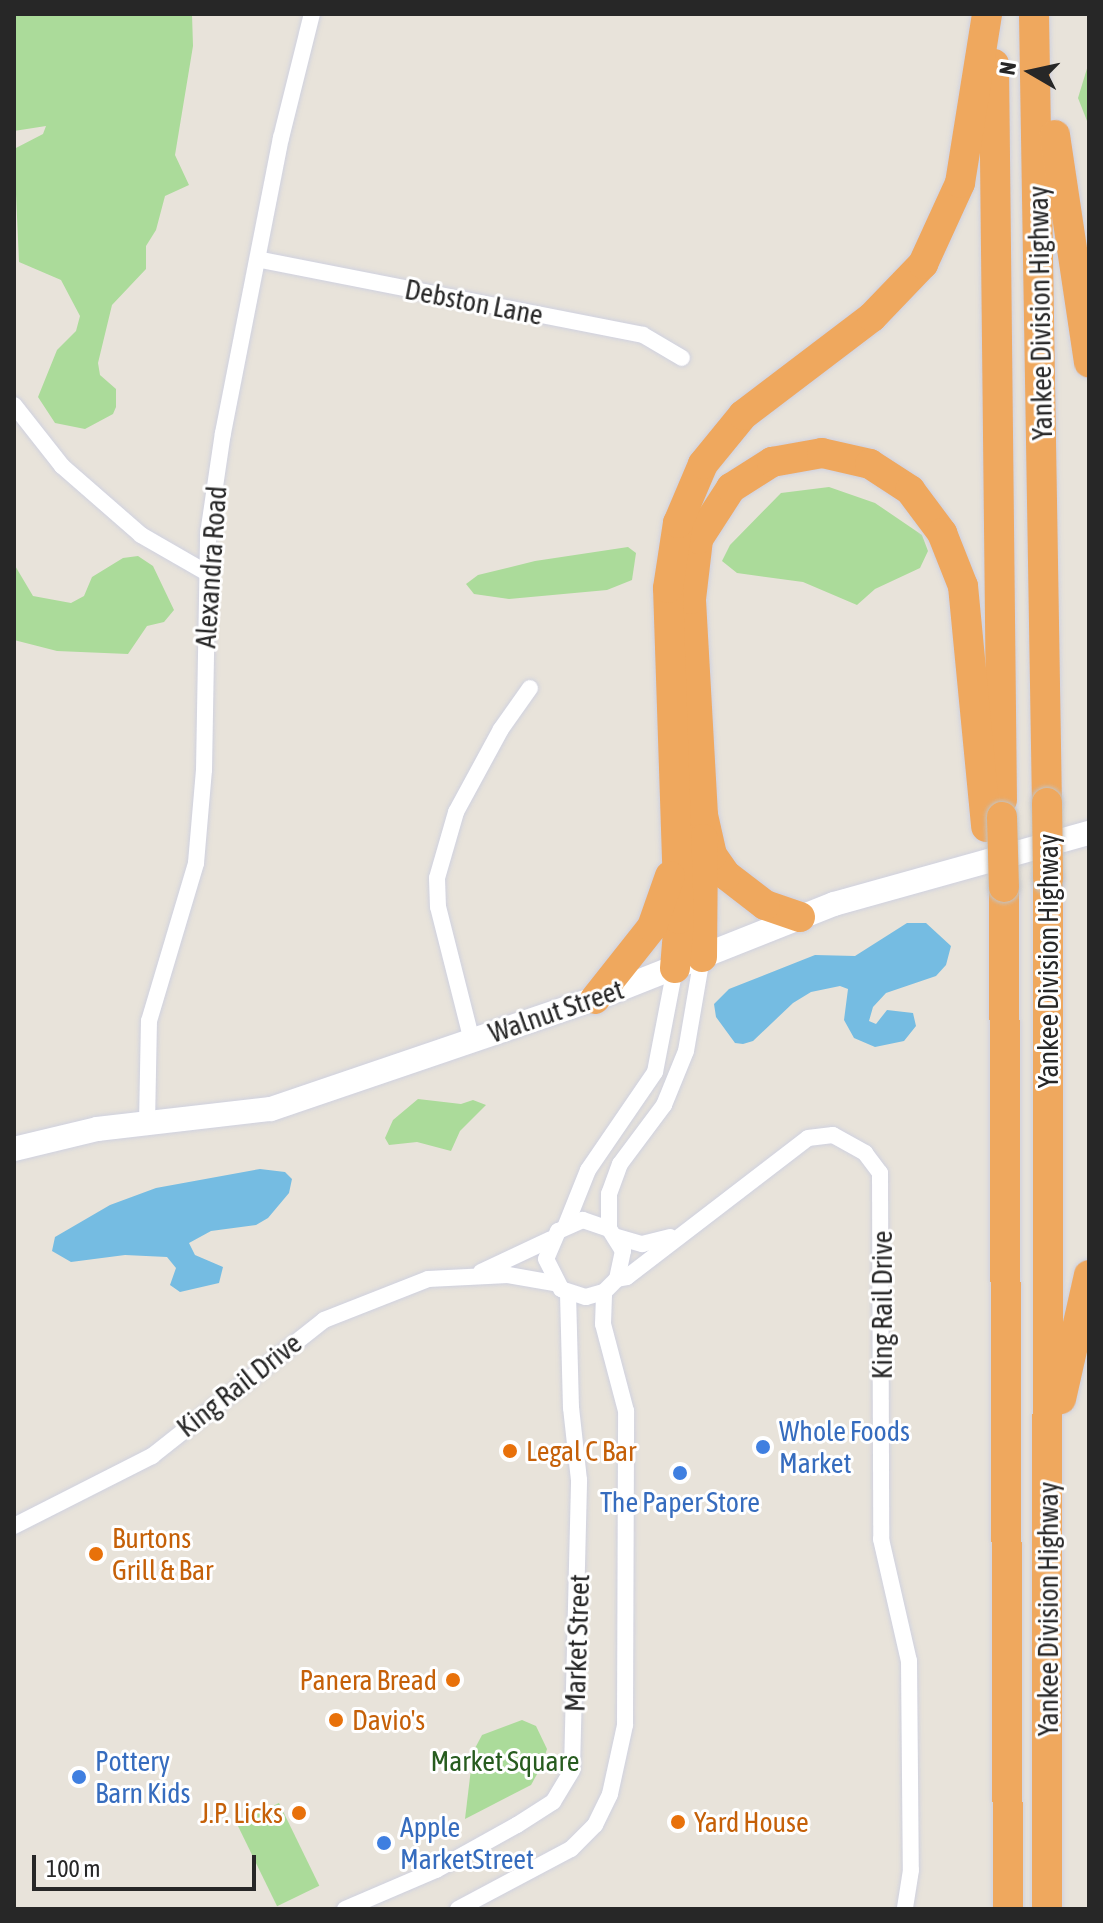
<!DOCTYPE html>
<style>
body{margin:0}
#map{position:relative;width:1103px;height:1923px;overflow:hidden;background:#e8e3da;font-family:"Asap Condensed",sans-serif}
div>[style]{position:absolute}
.green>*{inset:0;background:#abdb9a;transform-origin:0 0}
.water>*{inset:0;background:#75bce2}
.roads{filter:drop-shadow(0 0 2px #cfd1df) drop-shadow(0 0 2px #cfd1df)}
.minor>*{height:16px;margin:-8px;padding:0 8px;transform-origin:8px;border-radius:8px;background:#fff}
.secondary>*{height:24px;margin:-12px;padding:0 12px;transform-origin:12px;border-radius:12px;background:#fff}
.motorway>*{height:30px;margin:-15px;padding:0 15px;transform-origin:15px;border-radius:15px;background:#efa85e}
.bridges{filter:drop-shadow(0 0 2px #c3c3c3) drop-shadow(0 0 2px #c3c3c3)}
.motorway-bridge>*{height:30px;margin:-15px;padding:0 15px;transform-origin:15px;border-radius:15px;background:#efa85e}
.dots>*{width:22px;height:22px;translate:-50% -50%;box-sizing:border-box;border:4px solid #fff;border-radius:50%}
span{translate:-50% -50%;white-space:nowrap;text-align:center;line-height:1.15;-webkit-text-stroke:6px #fff;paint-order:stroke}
.street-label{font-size:28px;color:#272727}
.shop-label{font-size:28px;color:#366cbe}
.left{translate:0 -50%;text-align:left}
.food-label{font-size:28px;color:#c56008}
.right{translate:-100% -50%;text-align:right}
.park-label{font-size:28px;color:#275c1f}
.frame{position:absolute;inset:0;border:16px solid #272727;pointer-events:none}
.north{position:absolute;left:991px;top:32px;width:80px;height:80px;-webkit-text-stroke:6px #fff;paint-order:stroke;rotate:279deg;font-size:22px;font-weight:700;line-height:32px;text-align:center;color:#272727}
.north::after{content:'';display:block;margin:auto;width:28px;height:36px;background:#272727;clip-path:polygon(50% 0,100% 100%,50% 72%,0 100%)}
.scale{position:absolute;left:32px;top:1855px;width:224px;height:36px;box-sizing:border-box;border:4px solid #272727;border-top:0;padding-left:10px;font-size:24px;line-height:28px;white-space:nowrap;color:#272727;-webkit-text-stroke:6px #fff;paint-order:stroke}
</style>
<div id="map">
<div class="green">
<i style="clip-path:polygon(14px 14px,192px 14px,193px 46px,175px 155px,189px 185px,165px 196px,156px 230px,146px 246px,146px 269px,112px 305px,98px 363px,100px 375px,116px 389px,116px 407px,113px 414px,85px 429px,55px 423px,38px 397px,57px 350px,76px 331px,80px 316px,61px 280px,19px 262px,14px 149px,43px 134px,46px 126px,14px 131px)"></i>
<i style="clip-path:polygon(1089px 62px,1089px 126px,1078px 98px)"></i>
<i style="clip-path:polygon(829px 487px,875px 503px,922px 535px,928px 551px,920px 568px,875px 589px,857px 605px,803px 582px,737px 573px,722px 561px,730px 545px,781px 493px)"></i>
<i style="clip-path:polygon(628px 547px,636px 553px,632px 580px,607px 590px,509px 599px,474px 594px,466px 584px,478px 575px,535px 561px)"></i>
<i style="clip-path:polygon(138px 556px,153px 566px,174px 610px,164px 622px,147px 626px,128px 654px,57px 651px,14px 640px,14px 564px,33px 596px,71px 603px,84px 596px,92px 577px,123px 558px)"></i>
<i style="clip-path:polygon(418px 1099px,461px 1104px,473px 1100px,486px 1105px,460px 1131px,451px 1151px,417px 1142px,389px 1145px,385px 1138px,393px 1120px)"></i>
<i style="clip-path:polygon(522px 1720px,536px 1726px,547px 1749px,541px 1767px,531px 1785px,465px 1819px,473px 1752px,482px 1735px)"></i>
<i style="left:279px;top:1803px;width:92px;height:47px;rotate:64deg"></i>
</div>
<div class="water">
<i style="clip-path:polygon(907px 923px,926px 923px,951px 946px,946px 965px,936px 976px,886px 993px,873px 1007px,869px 1021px,876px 1024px,887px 1010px,913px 1013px,916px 1026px,904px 1041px,875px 1047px,854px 1038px,844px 1020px,848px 989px,840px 986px,811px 992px,793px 1003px,753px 1041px,743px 1044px,735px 1043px,716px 1017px,714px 1004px,729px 989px,815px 955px,855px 956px)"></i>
<i style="clip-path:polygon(260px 1169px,285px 1172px,292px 1179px,289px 1193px,268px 1218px,256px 1225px,211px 1231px,189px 1243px,195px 1255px,223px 1267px,219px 1283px,180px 1292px,170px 1285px,176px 1268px,167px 1257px,125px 1255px,71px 1262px,52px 1251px,55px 1237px,110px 1205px,156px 1188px)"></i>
</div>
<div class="roads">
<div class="minor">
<i style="left:261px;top:260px;width:389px;rotate:11.1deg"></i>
<i style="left:643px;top:335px;width:45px;rotate:30.5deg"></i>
<i style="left:14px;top:405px;width:78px;rotate:51.8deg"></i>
<i style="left:62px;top:466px;width:105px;rotate:41.1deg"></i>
<i style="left:141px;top:535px;width:76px;rotate:29.9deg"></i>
<i style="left:472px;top:1041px;width:138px;rotate:-104.2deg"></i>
<i style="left:438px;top:907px;width:29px;rotate:-92deg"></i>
<i style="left:437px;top:878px;width:69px;rotate:-73.9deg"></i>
<i style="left:456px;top:812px;width:94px;rotate:-61.5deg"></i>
<i style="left:501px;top:729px;width:50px;rotate:-54.7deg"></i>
<i style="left:147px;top:1124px;width:103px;rotate:-88.9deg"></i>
<i style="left:149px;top:1021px;width:165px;rotate:-73.4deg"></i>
<i style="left:196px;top:863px;width:93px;rotate:-85.1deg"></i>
<i style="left:204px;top:770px;width:236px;rotate:-89deg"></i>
<i style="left:208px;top:534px;width:102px;rotate:-81.6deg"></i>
<i style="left:223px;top:433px;width:301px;rotate:-78.9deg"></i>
<i style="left:281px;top:138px;width:128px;rotate:-76deg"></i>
<i style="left:566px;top:1225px;width:59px;rotate:-68.2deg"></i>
<i style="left:588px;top:1170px;width:119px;rotate:-55.6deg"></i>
<i style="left:655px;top:1072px;width:106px;rotate:-79.1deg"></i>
<i style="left:609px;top:1229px;width:28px;rotate:-161deg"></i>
<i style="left:583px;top:1220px;width:27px;rotate:156deg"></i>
<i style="left:558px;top:1231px;width:30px;rotate:113deg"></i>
<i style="left:546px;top:1259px;width:34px;rotate:63deg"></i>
<i style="left:561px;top:1289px;width:26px;rotate:18deg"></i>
<i style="left:586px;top:1297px;width:19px;rotate:-16deg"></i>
<i style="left:604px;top:1292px;width:18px;rotate:-45deg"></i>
<i style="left:617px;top:1279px;width:29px;rotate:-78deg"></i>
<i style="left:623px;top:1251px;width:26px;rotate:-122deg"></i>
<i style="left:609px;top:1229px;width:35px;rotate:-90deg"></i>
<i style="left:609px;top:1194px;width:32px;rotate:-70deg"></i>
<i style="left:620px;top:1164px;width:74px;rotate:-53.3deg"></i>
<i style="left:664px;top:1105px;width:58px;rotate:-67.8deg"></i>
<i style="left:686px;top:1051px;width:95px;rotate:-80.3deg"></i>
<i style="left:617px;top:1237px;width:26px;rotate:16deg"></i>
<i style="left:642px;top:1244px;width:29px;rotate:-14deg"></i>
<i style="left:481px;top:1272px;width:77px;rotate:-25.2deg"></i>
<i style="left:617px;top:1279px;width:10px;rotate:-11deg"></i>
<i style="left:627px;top:1277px;width:228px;rotate:-37.5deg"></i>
<i style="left:808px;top:1138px;width:25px;rotate:-7deg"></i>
<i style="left:833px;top:1135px;width:37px;rotate:29deg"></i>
<i style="left:865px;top:1153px;width:25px;rotate:53deg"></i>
<i style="left:880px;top:1173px;width:366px;rotate:89.8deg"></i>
<i style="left:881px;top:1539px;width:125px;rotate:77.1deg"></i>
<i style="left:909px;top:1661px;width:209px;rotate:89.5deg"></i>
<i style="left:911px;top:1870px;width:39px;rotate:99deg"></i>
<i style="left:14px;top:1526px;width:155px;rotate:-26.9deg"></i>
<i style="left:152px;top:1456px;width:219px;rotate:-38.3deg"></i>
<i style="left:324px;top:1320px;width:112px;rotate:-21.5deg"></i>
<i style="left:428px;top:1279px;width:80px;rotate:-2.9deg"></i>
<i style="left:508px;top:1275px;width:47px;rotate:9.9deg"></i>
<i style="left:345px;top:1909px;width:99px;rotate:-23.2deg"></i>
<i style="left:436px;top:1870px;width:93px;rotate:-29.1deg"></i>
<i style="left:517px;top:1825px;width:43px;rotate:-32.6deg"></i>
<i style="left:553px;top:1802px;width:37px;rotate:-59deg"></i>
<i style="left:572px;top:1770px;width:290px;rotate:-88.6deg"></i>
<i style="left:579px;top:1480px;width:72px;rotate:-96.3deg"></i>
<i style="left:571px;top:1408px;width:115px;rotate:-91.5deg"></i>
<i style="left:458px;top:1909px;width:128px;rotate:-28deg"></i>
<i style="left:571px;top:1849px;width:34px;rotate:-45deg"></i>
<i style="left:595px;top:1825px;width:34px;rotate:-64deg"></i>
<i style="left:610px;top:1794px;width:71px;rotate:-77.7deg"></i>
<i style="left:625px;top:1725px;width:314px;rotate:-89.8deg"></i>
<i style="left:626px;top:1411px;width:90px;rotate:-104.8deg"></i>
<i style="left:603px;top:1324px;width:32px;rotate:-88deg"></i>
</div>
<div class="secondary">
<i style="left:14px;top:1149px;width:85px;rotate:-13.5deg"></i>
<i style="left:97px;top:1129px;width:175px;rotate:-6.6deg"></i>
<i style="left:271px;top:1109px;width:342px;rotate:-18.8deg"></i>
<i style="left:595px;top:999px;width:257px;rotate:-21.7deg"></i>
<i style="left:834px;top:904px;width:265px;rotate:-15.6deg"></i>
</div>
<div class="motorway">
<i style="left:1034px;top:14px;width:789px;rotate:89.06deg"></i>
<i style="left:994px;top:64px;width:736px;rotate:89.38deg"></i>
<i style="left:1055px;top:135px;width:230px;rotate:81.5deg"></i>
<i style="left:1004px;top:887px;width:1022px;rotate:89.78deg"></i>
<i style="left:800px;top:917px;width:37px;rotate:-161deg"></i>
<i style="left:765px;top:905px;width:49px;rotate:-142.4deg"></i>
<i style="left:726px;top:875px;width:24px;rotate:-125deg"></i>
<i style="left:712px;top:855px;width:41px;rotate:-102.7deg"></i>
<i style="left:703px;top:815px;width:216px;rotate:-93.2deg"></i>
<i style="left:691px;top:599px;width:60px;rotate:-83.3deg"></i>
<i style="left:698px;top:539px;width:61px;rotate:-57.1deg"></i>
<i style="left:731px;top:488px;width:49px;rotate:-32.4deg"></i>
<i style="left:772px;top:462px;width:51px;rotate:-10.2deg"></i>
<i style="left:822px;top:453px;width:49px;rotate:12.9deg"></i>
<i style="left:870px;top:464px;width:48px;rotate:33deg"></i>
<i style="left:910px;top:490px;width:54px;rotate:53.3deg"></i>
<i style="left:942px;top:533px;width:57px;rotate:68.4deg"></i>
<i style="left:963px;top:586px;width:242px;rotate:84.5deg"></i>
<i style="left:702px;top:957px;width:118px;rotate:-89.5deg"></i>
<i style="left:675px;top:968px;width:49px;rotate:-85.3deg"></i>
<i style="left:679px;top:919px;width:331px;rotate:-91.9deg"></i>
<i style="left:668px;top:588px;width:66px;rotate:-81.3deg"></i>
<i style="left:678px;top:523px;width:64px;rotate:-67deg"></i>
<i style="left:703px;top:464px;width:63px;rotate:-50.8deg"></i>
<i style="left:743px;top:415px;width:162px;rotate:-37.2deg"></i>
<i style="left:872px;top:317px;width:74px;rotate:-46.1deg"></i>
<i style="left:923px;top:264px;width:89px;rotate:-65.4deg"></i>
<i style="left:960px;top:183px;width:171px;rotate:-80.9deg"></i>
<i style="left:595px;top:999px;width:92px;rotate:-51.6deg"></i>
<i style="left:652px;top:927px;width:54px;rotate:-70.6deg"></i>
<i style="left:1061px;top:1399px;width:127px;rotate:-77.3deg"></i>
<i style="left:1047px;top:1909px;width:1031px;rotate:-89.94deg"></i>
</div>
</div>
<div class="bridges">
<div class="motorway-bridge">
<i style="left:1047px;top:803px;width:75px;rotate:89.2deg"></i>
<i style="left:1002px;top:817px;width:70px;rotate:88.4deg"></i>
</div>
</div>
<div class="dots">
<i style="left:763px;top:1447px;background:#3f7fe0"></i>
<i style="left:510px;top:1451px;background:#e8710a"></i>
<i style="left:680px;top:1473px;background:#3f7fe0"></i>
<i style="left:96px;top:1554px;background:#e8710a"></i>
<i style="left:453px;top:1680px;background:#e8710a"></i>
<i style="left:336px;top:1720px;background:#e8710a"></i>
<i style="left:79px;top:1777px;background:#3f7fe0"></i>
<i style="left:299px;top:1813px;background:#e8710a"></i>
<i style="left:678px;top:1822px;background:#e8710a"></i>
<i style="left:384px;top:1843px;background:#3f7fe0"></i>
</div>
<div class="street-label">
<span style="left:474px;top:302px;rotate:11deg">Debston Lane</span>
<span style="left:1040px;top:313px;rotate:-91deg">Yankee Division Highway</span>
<span style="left:211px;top:567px;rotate:-86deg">Alexandra Road</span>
<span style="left:1048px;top:961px;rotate:-90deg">Yankee Division Highway</span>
<span style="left:556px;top:1011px;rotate:-19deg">Walnut Street</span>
<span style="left:882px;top:1305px;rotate:-90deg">King Rail Drive</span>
<span style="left:239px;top:1385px;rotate:-38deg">King Rail Drive</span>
<span style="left:1048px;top:1609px;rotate:-90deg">Yankee Division Highway</span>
<span style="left:577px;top:1643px;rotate:-88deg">Market Street</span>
</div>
<div class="shop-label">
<span class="left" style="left:779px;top:1447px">Whole Foods<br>Market</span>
<span style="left:680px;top:1502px">The Paper Store</span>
<span class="left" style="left:95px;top:1777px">Pottery<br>Barn Kids</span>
<span class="left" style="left:400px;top:1843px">Apple<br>MarketStreet</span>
</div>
<div class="food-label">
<span class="left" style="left:526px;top:1451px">Legal C Bar</span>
<span class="left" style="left:112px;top:1554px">Burtons<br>Grill &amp; Bar</span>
<span class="right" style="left:437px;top:1680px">Panera Bread</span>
<span class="left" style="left:352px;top:1720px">Davio's</span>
<span class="right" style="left:283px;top:1813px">J.P. Licks</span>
<span class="left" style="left:694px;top:1822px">Yard House</span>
</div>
<div class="park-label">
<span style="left:505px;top:1761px">Market Square</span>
</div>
<div class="frame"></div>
<div class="north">N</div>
<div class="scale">100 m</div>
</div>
